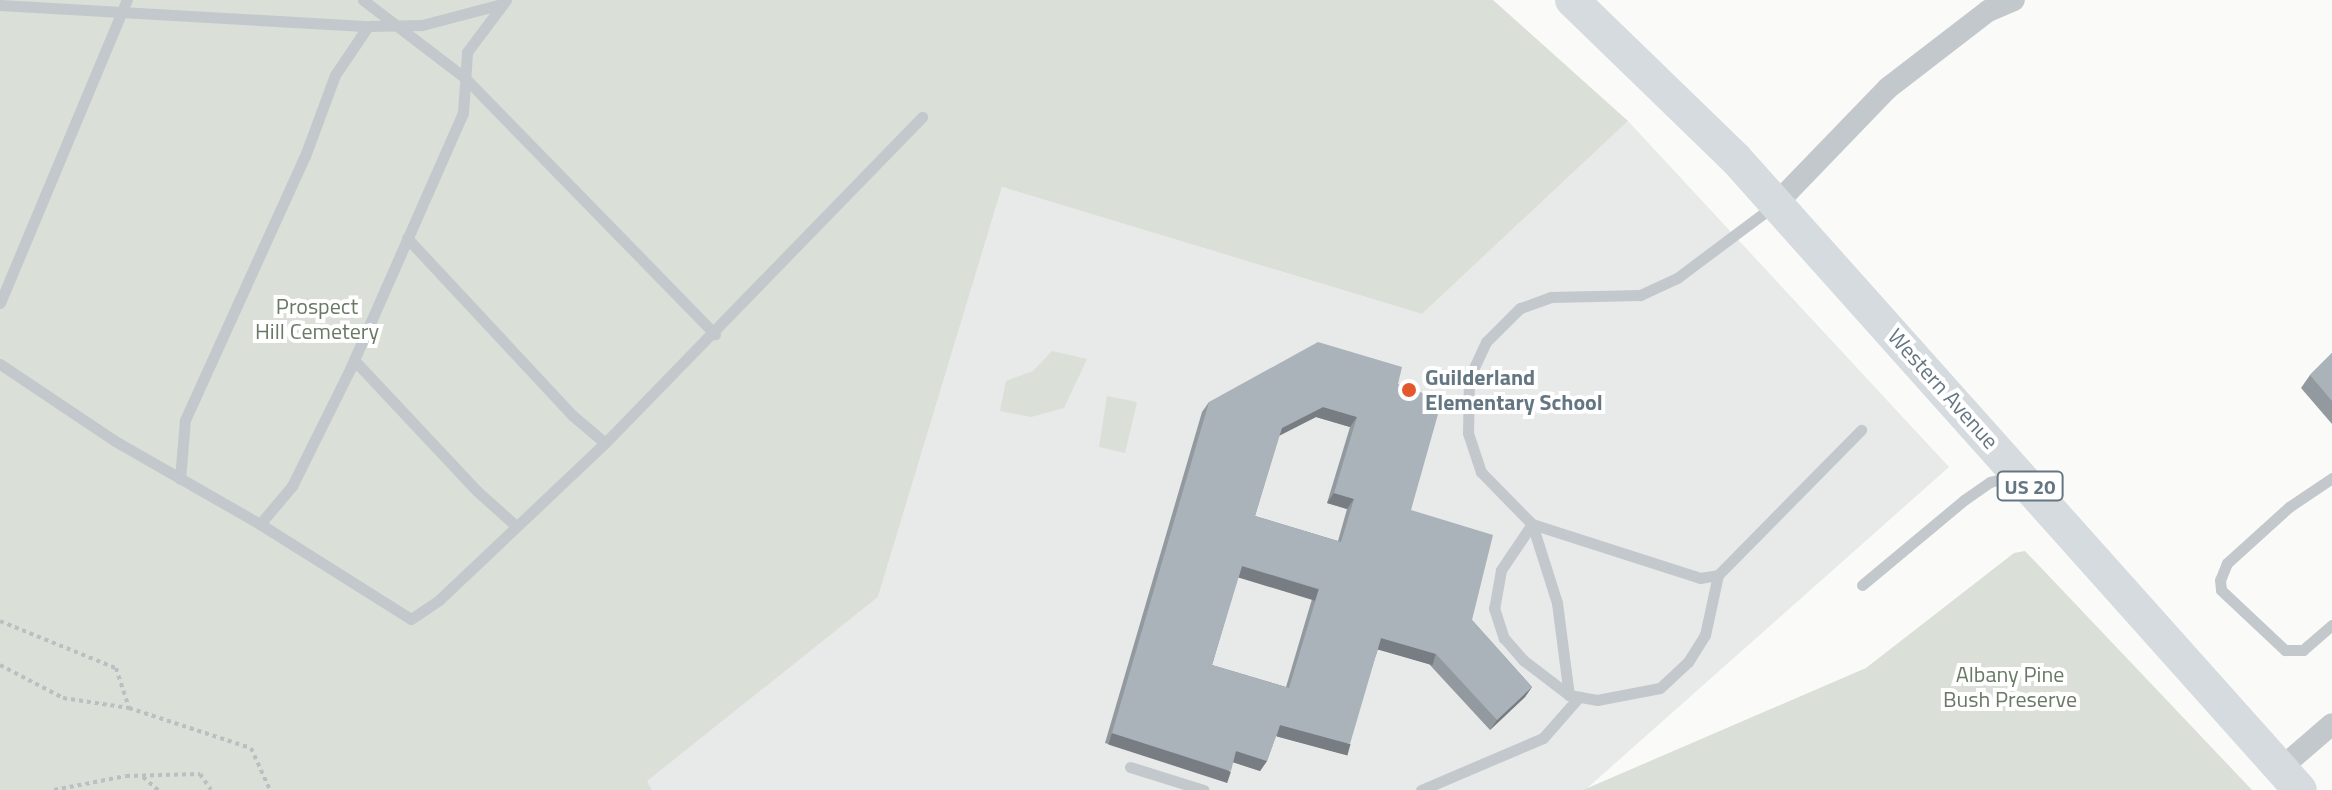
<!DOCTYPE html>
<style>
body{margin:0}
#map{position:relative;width:2332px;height:790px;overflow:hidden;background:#fafaf8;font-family:"Titillium Web",sans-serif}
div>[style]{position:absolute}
.built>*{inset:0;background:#e8e9e9}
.green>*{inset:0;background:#dadfd7}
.path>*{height:4px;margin-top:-2px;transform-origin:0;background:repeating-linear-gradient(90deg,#bbbfc2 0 4px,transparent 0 8px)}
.service>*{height:11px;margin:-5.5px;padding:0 5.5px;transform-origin:5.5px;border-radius:5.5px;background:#c3c8cc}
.minor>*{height:22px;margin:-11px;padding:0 11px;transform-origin:11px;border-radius:11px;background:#c3c8cc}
.primary>*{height:34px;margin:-17px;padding:0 17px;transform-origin:17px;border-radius:17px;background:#d6dbdf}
.wall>*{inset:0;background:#929a9f}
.shaded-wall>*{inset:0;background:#777d82;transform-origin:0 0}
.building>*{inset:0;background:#aab3b9}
.dots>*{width:22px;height:22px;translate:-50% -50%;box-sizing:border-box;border:4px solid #fff;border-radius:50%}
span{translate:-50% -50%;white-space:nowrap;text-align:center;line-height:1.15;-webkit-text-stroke:8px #fff;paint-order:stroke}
.shield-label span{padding:2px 6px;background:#fff;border:2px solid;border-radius:6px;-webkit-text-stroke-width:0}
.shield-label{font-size:20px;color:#657683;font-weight:700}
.park-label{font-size:22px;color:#687a64}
.poi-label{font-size:22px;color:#657683;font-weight:700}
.left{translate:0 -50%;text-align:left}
.street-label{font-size:22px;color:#657683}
</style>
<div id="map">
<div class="built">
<i style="clip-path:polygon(1628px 121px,1949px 467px,1585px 790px,652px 790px,646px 781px,878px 597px,1002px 187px,1422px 314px)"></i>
</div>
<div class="green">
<i style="clip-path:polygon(0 0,1493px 0,1628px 121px,1422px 314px,1002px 187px,878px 597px,647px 781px,652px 790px,0 790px)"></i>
<i style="clip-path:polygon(1052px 351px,1087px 359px,1064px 408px,1031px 417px,1000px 411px,1006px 381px,1033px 371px)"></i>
<i style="clip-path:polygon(1107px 396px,1137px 402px,1125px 453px,1099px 447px)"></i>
<i style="clip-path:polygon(2025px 551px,2252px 790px,1583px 790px,1866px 668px,2014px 553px)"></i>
</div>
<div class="path">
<i style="left:0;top:621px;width:125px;rotate:22.1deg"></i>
<i style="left:116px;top:668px;width:42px;rotate:72deg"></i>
<i style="left:0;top:665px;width:71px;rotate:27.6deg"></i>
<i style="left:63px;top:698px;width:67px;rotate:8.6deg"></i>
<i style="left:129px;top:708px;width:128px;rotate:18.2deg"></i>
<i style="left:251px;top:748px;width:46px;rotate:65.7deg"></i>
<i style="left:143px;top:777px;width:20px;rotate:41deg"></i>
<i style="left:54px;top:790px;width:73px;rotate:-11deg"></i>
<i style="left:126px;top:776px;width:74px;rotate:-1.5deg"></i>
<i style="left:200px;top:774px;width:19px;rotate:55deg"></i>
</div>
<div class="service">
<i style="left:363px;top:0;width:128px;rotate:37.4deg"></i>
<i style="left:465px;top:78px;width:358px;rotate:45.7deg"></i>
<i style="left:0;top:5px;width:369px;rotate:3.3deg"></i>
<i style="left:368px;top:26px;width:54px;rotate:-1.1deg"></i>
<i style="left:422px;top:25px;width:83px;rotate:-14.7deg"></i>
<i style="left:1772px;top:207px;width:119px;rotate:143.2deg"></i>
<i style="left:1677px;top:278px;width:41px;rotate:155.3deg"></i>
<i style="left:1640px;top:295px;width:89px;rotate:178.7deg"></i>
<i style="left:1551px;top:297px;width:33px;rotate:160deg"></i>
<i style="left:1520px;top:308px;width:48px;rotate:135deg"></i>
<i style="left:1486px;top:342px;width:40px;rotate:115deg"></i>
<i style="left:1469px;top:378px;width:55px;rotate:91deg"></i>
<i style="left:1468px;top:433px;width:41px;rotate:71.6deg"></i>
<i style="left:1481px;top:472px;width:73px;rotate:45.6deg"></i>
<i style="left:1532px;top:524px;width:176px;rotate:17.8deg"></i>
<i style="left:1700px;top:578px;width:18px;rotate:-9deg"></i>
<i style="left:1718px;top:575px;width:204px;rotate:-45.4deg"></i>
<i style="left:407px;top:238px;width:242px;rotate:47deg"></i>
<i style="left:572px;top:415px;width:43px;rotate:40.3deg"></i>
<i style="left:0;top:303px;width:329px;rotate:-67.3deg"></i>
<i style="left:354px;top:360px;width:180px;rotate:46.8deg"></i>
<i style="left:477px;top:491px;width:51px;rotate:41.8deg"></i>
<i style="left:0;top:364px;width:138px;rotate:33.8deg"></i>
<i style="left:115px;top:441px;width:167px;rotate:29.8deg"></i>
<i style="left:260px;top:524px;width:50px;rotate:-49.9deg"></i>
<i style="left:292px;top:486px;width:131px;rotate:-63.6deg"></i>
<i style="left:350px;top:369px;width:280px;rotate:-66.2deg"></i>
<i style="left:463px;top:113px;width:61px;rotate:-86.2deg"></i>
<i style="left:467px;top:52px;width:65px;rotate:-53.1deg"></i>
<i style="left:2332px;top:478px;width:52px;rotate:146deg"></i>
<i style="left:2289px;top:507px;width:84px;rotate:137.9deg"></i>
<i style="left:2227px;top:563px;width:18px;rotate:112deg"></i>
<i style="left:2220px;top:580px;width:10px;rotate:84deg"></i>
<i style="left:2221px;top:590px;width:88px;rotate:43.2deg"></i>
<i style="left:2285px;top:650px;width:18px"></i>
<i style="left:2303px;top:650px;width:38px;rotate:-41deg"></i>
<i style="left:180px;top:479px;width:59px;rotate:-85.2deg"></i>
<i style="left:185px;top:420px;width:290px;rotate:-65.6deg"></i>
<i style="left:305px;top:156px;width:86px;rotate:-69.7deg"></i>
<i style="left:335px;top:75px;width:59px;rotate:-56deg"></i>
<i style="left:260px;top:524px;width:178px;rotate:32.2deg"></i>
<i style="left:411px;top:619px;width:34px;rotate:-34deg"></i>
<i style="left:439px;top:600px;width:228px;rotate:-43.4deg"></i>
<i style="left:605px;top:443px;width:455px;rotate:-45.8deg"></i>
<i style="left:1532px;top:524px;width:55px;rotate:124deg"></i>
<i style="left:1501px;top:570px;width:39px;rotate:100deg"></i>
<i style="left:1494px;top:608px;width:32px;rotate:72deg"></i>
<i style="left:1504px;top:638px;width:29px;rotate:49deg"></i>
<i style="left:1523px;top:660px;width:58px;rotate:37.3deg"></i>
<i style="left:1569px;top:695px;width:28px;rotate:10deg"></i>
<i style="left:1597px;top:700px;width:64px;rotate:-10.8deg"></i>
<i style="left:1660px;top:688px;width:38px;rotate:-43deg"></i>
<i style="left:1688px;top:662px;width:32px;rotate:-58deg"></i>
<i style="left:1705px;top:635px;width:61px;rotate:-77.8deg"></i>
<i style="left:1532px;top:524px;width:83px;rotate:72.4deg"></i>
<i style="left:1557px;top:603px;width:93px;rotate:82.6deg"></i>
<i style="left:1862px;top:585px;width:133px;rotate:-39.8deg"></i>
<i style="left:1964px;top:500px;width:32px;rotate:-35deg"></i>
<i style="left:1990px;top:482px;width:23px;rotate:-15deg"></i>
<i style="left:1130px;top:767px;width:77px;rotate:17.3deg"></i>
<i style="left:1421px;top:790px;width:133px;rotate:-23.1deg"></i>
<i style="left:1543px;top:738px;width:55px;rotate:-48.7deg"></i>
</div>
<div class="minor">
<i style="left:1776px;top:204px;width:161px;rotate:-46deg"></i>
<i style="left:1888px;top:88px;width:126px;rotate:-37.6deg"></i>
<i style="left:1988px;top:11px;width:28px;rotate:-23deg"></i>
<i style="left:2281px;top:768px;width:67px;rotate:-40.8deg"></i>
</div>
<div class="primary">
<i style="left:1572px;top:0;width:228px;rotate:44.1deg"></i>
<i style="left:1736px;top:159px;width:846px;rotate:48.21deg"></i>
</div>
<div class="wall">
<i style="clip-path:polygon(2332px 353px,2332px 424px,2301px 388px,2310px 375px)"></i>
<i style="clip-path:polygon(evenodd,1398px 384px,1411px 510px,1472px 620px,1532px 687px,1525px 697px,1490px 730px,1429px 664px,1378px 649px,1343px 754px,1276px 736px,1267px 761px,1260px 771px,1233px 762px,1224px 781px,1105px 743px,1202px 412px,1209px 402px,1398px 384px,1316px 417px,1350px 427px,1327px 503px,1347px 509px,1338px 541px,1255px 516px,1279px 435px,1316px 417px,1398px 384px,1238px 577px,1312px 599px,1286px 687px,1212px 665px,1238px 577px)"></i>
</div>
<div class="shaded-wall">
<i style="clip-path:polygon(1323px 407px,1357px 417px,1350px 427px,1316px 417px,1275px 438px,1282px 428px)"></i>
<i style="clip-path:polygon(1334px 493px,1354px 499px,1347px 509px,1327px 503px)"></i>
<i style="left:1242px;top:566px;width:80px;height:12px;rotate:17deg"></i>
<i style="left:1381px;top:638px;width:57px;height:12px;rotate:16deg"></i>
<i style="clip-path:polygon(1532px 687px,1525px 697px,1490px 730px,1497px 720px)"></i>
<i style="left:1280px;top:725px;width:73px;height:12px;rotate:15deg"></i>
<i style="left:1112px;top:733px;width:125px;height:12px;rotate:18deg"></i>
<i style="clip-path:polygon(1236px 751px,1267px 761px,1260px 771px,1229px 761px)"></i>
</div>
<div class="building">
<i style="clip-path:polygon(evenodd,1318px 342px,1402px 367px,1398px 384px,1442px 400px,1411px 510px,1493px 535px,1472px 620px,1532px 687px,1497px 720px,1436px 654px,1381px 638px,1350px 744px,1280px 725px,1267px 761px,1236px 751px,1231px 771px,1112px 733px,1209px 402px,1318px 342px,1323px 407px,1357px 417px,1334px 493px,1354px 499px,1341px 542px,1255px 516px,1282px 428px,1323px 407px,1318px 342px,1242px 566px,1319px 589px,1289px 688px,1212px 665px,1242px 566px)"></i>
<i style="clip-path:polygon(2332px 353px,2332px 401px,2310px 375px)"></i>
</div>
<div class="dots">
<i style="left:1409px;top:390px;background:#e4572e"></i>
</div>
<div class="shield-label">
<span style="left:2030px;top:486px">US 20</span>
</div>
<div class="park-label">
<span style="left:317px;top:319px">Prospect<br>Hill Cemetery</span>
<span style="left:2010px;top:687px">Albany Pine<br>Bush Preserve</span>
</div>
<div class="poi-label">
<span class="left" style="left:1425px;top:390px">Guilderland<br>Elementary School</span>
</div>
<div class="street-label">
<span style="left:1943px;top:389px;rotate:48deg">Western Avenue</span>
</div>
</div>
